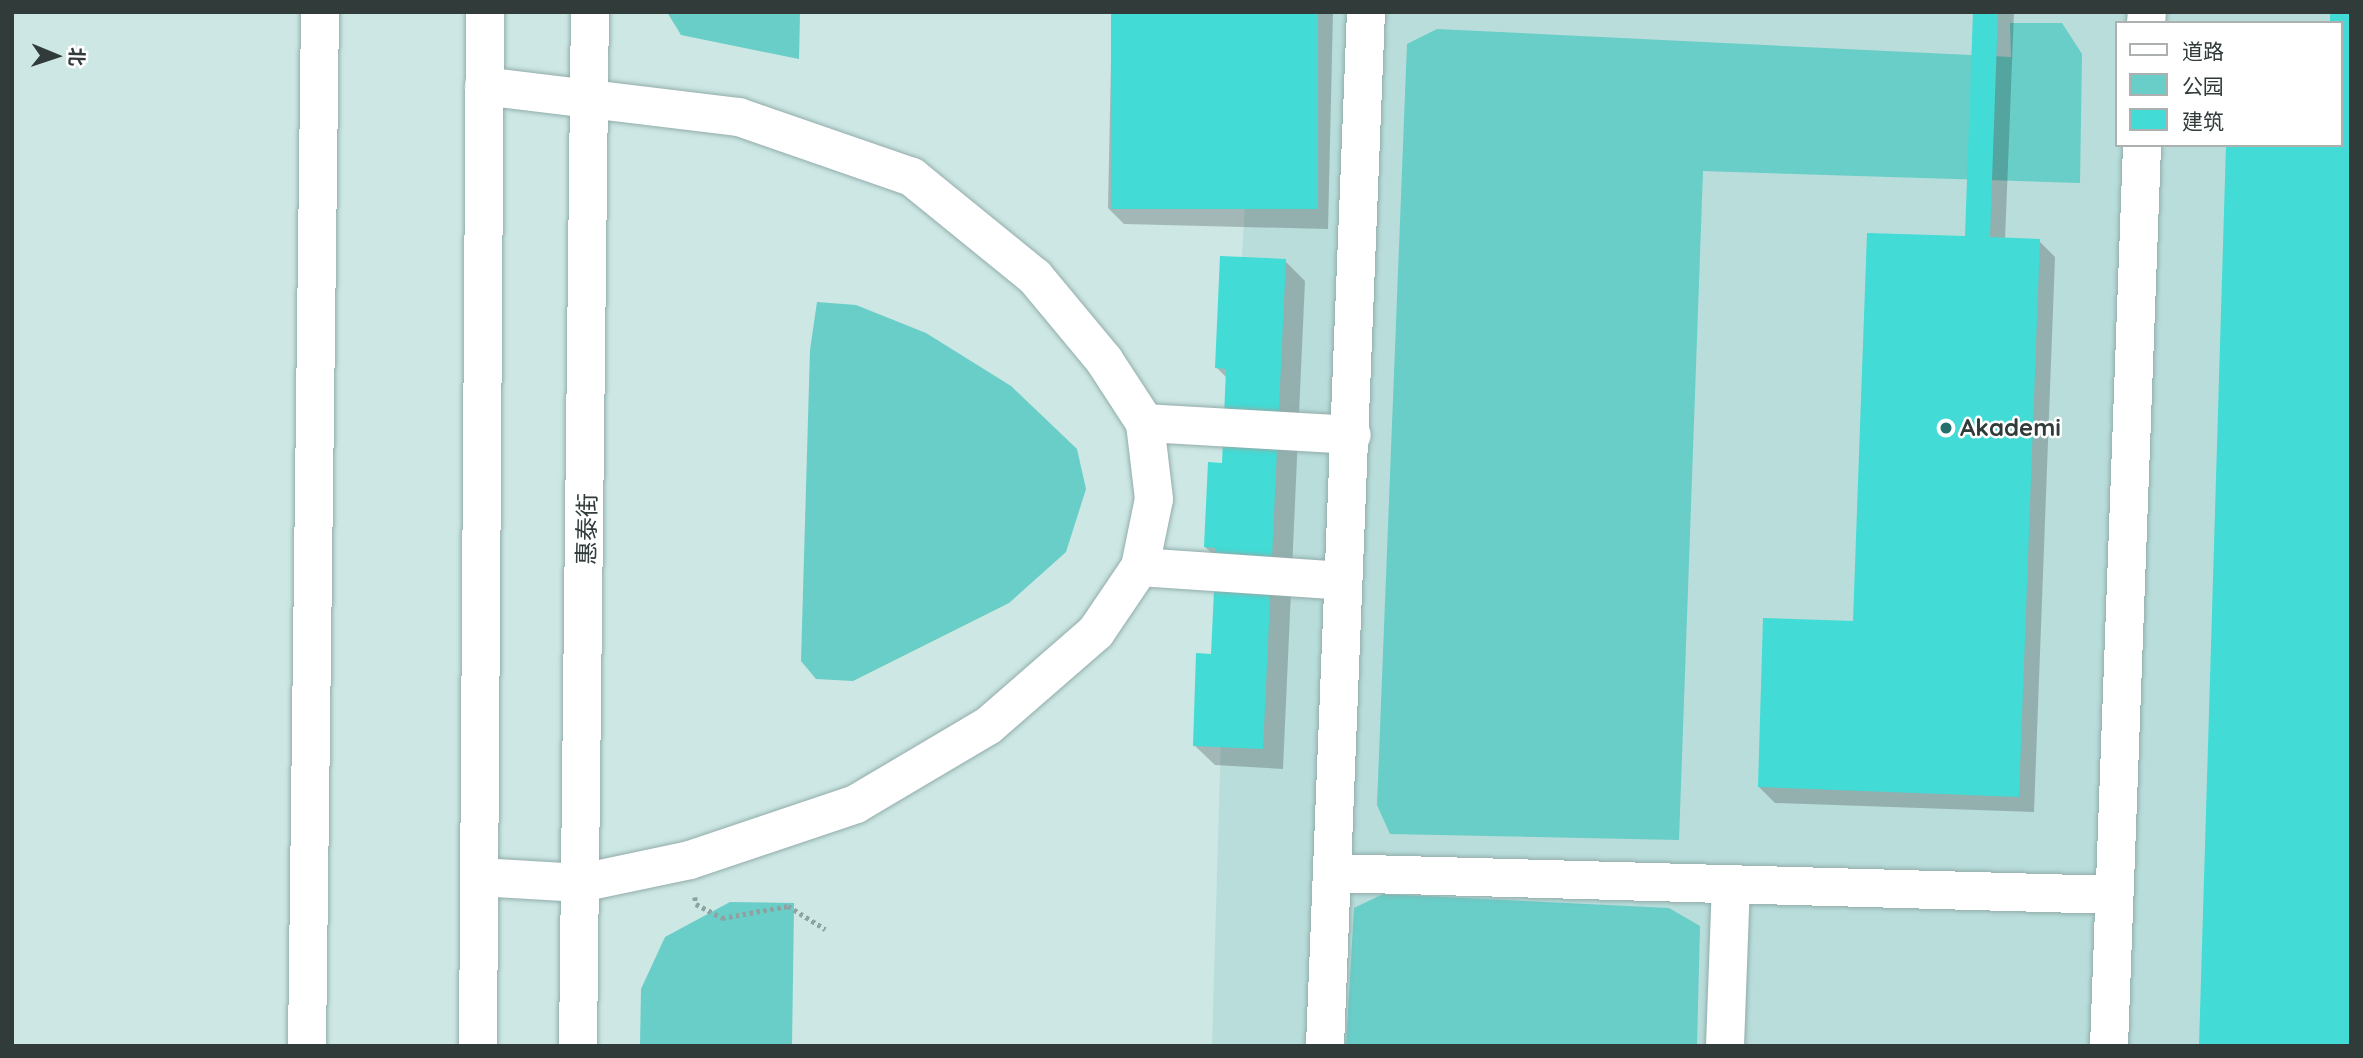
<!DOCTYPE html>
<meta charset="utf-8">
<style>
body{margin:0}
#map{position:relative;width:2363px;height:1058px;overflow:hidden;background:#cce7e4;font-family:Quicksand,"Noto Sans SC",sans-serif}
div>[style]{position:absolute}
.built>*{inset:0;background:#b8ddda}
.green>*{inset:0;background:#69cdc8}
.shadow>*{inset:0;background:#0003}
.building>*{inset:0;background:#42dbd5;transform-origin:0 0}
.path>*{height:4.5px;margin-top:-2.25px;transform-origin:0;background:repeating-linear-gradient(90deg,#8ea3a1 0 3.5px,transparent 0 7px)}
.roads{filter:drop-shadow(0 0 2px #92acaa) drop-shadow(0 0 2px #92acaa)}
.minor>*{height:38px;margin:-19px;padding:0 19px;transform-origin:19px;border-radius:19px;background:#fff}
.major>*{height:38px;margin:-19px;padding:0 19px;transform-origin:19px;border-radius:19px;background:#fff}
.dots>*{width:19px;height:19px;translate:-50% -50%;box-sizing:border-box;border:4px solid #fff;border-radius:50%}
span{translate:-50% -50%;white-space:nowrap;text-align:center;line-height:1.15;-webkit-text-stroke:5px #fff;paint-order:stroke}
.poi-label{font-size:24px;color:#303b3a;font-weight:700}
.left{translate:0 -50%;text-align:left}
.street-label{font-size:24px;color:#303b3a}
.frame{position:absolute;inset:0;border:14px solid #303b3a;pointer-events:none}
.legend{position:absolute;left:2115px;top:21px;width:228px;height:126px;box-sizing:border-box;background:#fff;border:2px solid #acb1b0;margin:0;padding:9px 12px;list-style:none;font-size:21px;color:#303b3a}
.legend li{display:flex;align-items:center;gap:14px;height:35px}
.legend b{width:35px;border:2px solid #acb1b0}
.north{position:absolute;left:21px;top:21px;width:70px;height:70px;-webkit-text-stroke:5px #fff;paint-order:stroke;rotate:92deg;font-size:19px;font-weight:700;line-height:28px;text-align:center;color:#303b3a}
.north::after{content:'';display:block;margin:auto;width:24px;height:32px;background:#303b3a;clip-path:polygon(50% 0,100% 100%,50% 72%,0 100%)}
</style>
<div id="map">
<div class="built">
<i style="clip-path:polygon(evenodd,1256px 12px,2351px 12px,2351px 1046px,1212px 1046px,1228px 500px,1256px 12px,2116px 23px,2340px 23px,2340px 145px,2116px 145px,2116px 23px)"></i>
</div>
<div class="green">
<i style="clip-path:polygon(667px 12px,800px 12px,799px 59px,681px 35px)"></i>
<i style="clip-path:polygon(2010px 23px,2062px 23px,2082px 54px,2080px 183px,1703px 171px,1679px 840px,1390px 834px,1377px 805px,1407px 44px,1437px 29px,2011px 57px)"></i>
<i style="clip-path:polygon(817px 302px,856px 305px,926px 333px,1011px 386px,1077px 449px,1086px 489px,1066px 552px,1009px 603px,853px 681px,816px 679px,801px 661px,810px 350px)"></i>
<i style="clip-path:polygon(1383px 894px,1669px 908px,1700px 926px,1697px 1046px,1346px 1046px,1354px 908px)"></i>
<i style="clip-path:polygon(730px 902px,794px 903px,792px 1046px,640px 1046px,641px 989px,665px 937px)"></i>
</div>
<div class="shadow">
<i style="clip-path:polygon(1112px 12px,1333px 12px,1328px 229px,1124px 224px,1108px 208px)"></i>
<i style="clip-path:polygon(1975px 12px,2014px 12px,2005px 240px,2039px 241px,2055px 257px,2034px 812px,1775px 803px,1759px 787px,1854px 623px,1966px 238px)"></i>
<i style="clip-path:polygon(1285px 261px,1305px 281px,1283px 769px,1215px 765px,1194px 745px,1213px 656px,1217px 558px,1205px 547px,1223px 465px,1228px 379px,1216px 367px)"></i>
</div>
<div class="building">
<i style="left:1111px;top:12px;width:207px;height:197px"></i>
<i style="clip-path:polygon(1973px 12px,1998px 12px,1990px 237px,2040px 239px,2019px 797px,1758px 787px,1763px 618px,1853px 621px,1867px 233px,1965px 236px)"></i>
<i style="clip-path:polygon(2330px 12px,2351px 12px,2351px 1046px,2199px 1046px,2226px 145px,2340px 145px,2340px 23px,2330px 23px)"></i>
<i style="clip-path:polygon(1220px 256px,1286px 259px,1263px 749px,1193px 746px,1196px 653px,1211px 654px,1216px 548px,1204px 547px,1208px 462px,1222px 463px,1226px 369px,1215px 368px)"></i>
</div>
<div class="path">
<i style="left:695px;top:897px;width:7px;rotate:82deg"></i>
<i style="left:696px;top:904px;width:30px;rotate:28deg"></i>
<i style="left:722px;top:918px;width:67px;rotate:-10.3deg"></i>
<i style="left:788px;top:906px;width:44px;rotate:31.9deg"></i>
</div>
<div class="roads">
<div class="minor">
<i style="left:2146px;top:23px;width:11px;rotate:-85deg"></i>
<i style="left:1145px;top:423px;width:207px;rotate:3.3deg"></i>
<i style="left:1140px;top:567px;width:203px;rotate:3.9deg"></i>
<i style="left:1332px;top:873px;width:782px;rotate:1.61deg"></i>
<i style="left:479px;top:877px;width:102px;rotate:3.4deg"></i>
<i style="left:581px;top:883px;width:111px;rotate:-11.9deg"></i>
<i style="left:690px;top:860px;width:175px;rotate:-18.6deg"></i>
<i style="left:856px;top:804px;width:153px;rotate:-30.6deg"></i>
<i style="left:988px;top:726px;width:143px;rotate:-41deg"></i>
<i style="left:1096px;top:632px;width:78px;rotate:-55.9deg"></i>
<i style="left:1140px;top:567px;width:69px;rotate:-78.4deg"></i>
<i style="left:1154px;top:499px;width:77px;rotate:-96.8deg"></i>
<i style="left:1145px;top:423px;width:75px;rotate:-123.1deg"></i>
<i style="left:1104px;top:360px;width:108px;rotate:-129.7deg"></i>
<i style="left:1035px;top:277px;width:159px;rotate:-140.9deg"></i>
<i style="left:912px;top:177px;width:183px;rotate:-160.9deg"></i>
<i style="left:739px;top:117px;width:257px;rotate:-173.1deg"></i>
<i style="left:307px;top:1046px;width:1034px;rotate:-89.28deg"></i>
<i style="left:1325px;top:1046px;width:1035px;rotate:-87.73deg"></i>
<i style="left:1725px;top:1046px;width:162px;rotate:-87.9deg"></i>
<i style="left:2109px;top:1046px;width:902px;rotate:-87.9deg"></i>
</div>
<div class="major">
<i style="left:478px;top:1046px;width:1034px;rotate:-89.61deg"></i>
<i style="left:578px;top:1046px;width:1034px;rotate:-89.34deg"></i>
</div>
</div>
<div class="dots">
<i style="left:1946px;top:428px;background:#256f6c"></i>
</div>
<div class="poi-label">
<span class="left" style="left:1960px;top:428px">Akademi</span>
</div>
<div class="street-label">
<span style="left:587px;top:529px;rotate:-89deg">惠泰街</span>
</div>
<div class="frame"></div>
<ul class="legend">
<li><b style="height:9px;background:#fff"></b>道路</li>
<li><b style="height:19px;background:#69cdc8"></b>公园</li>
<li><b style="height:19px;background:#42dbd5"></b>建筑</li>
</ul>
<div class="north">北</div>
</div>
